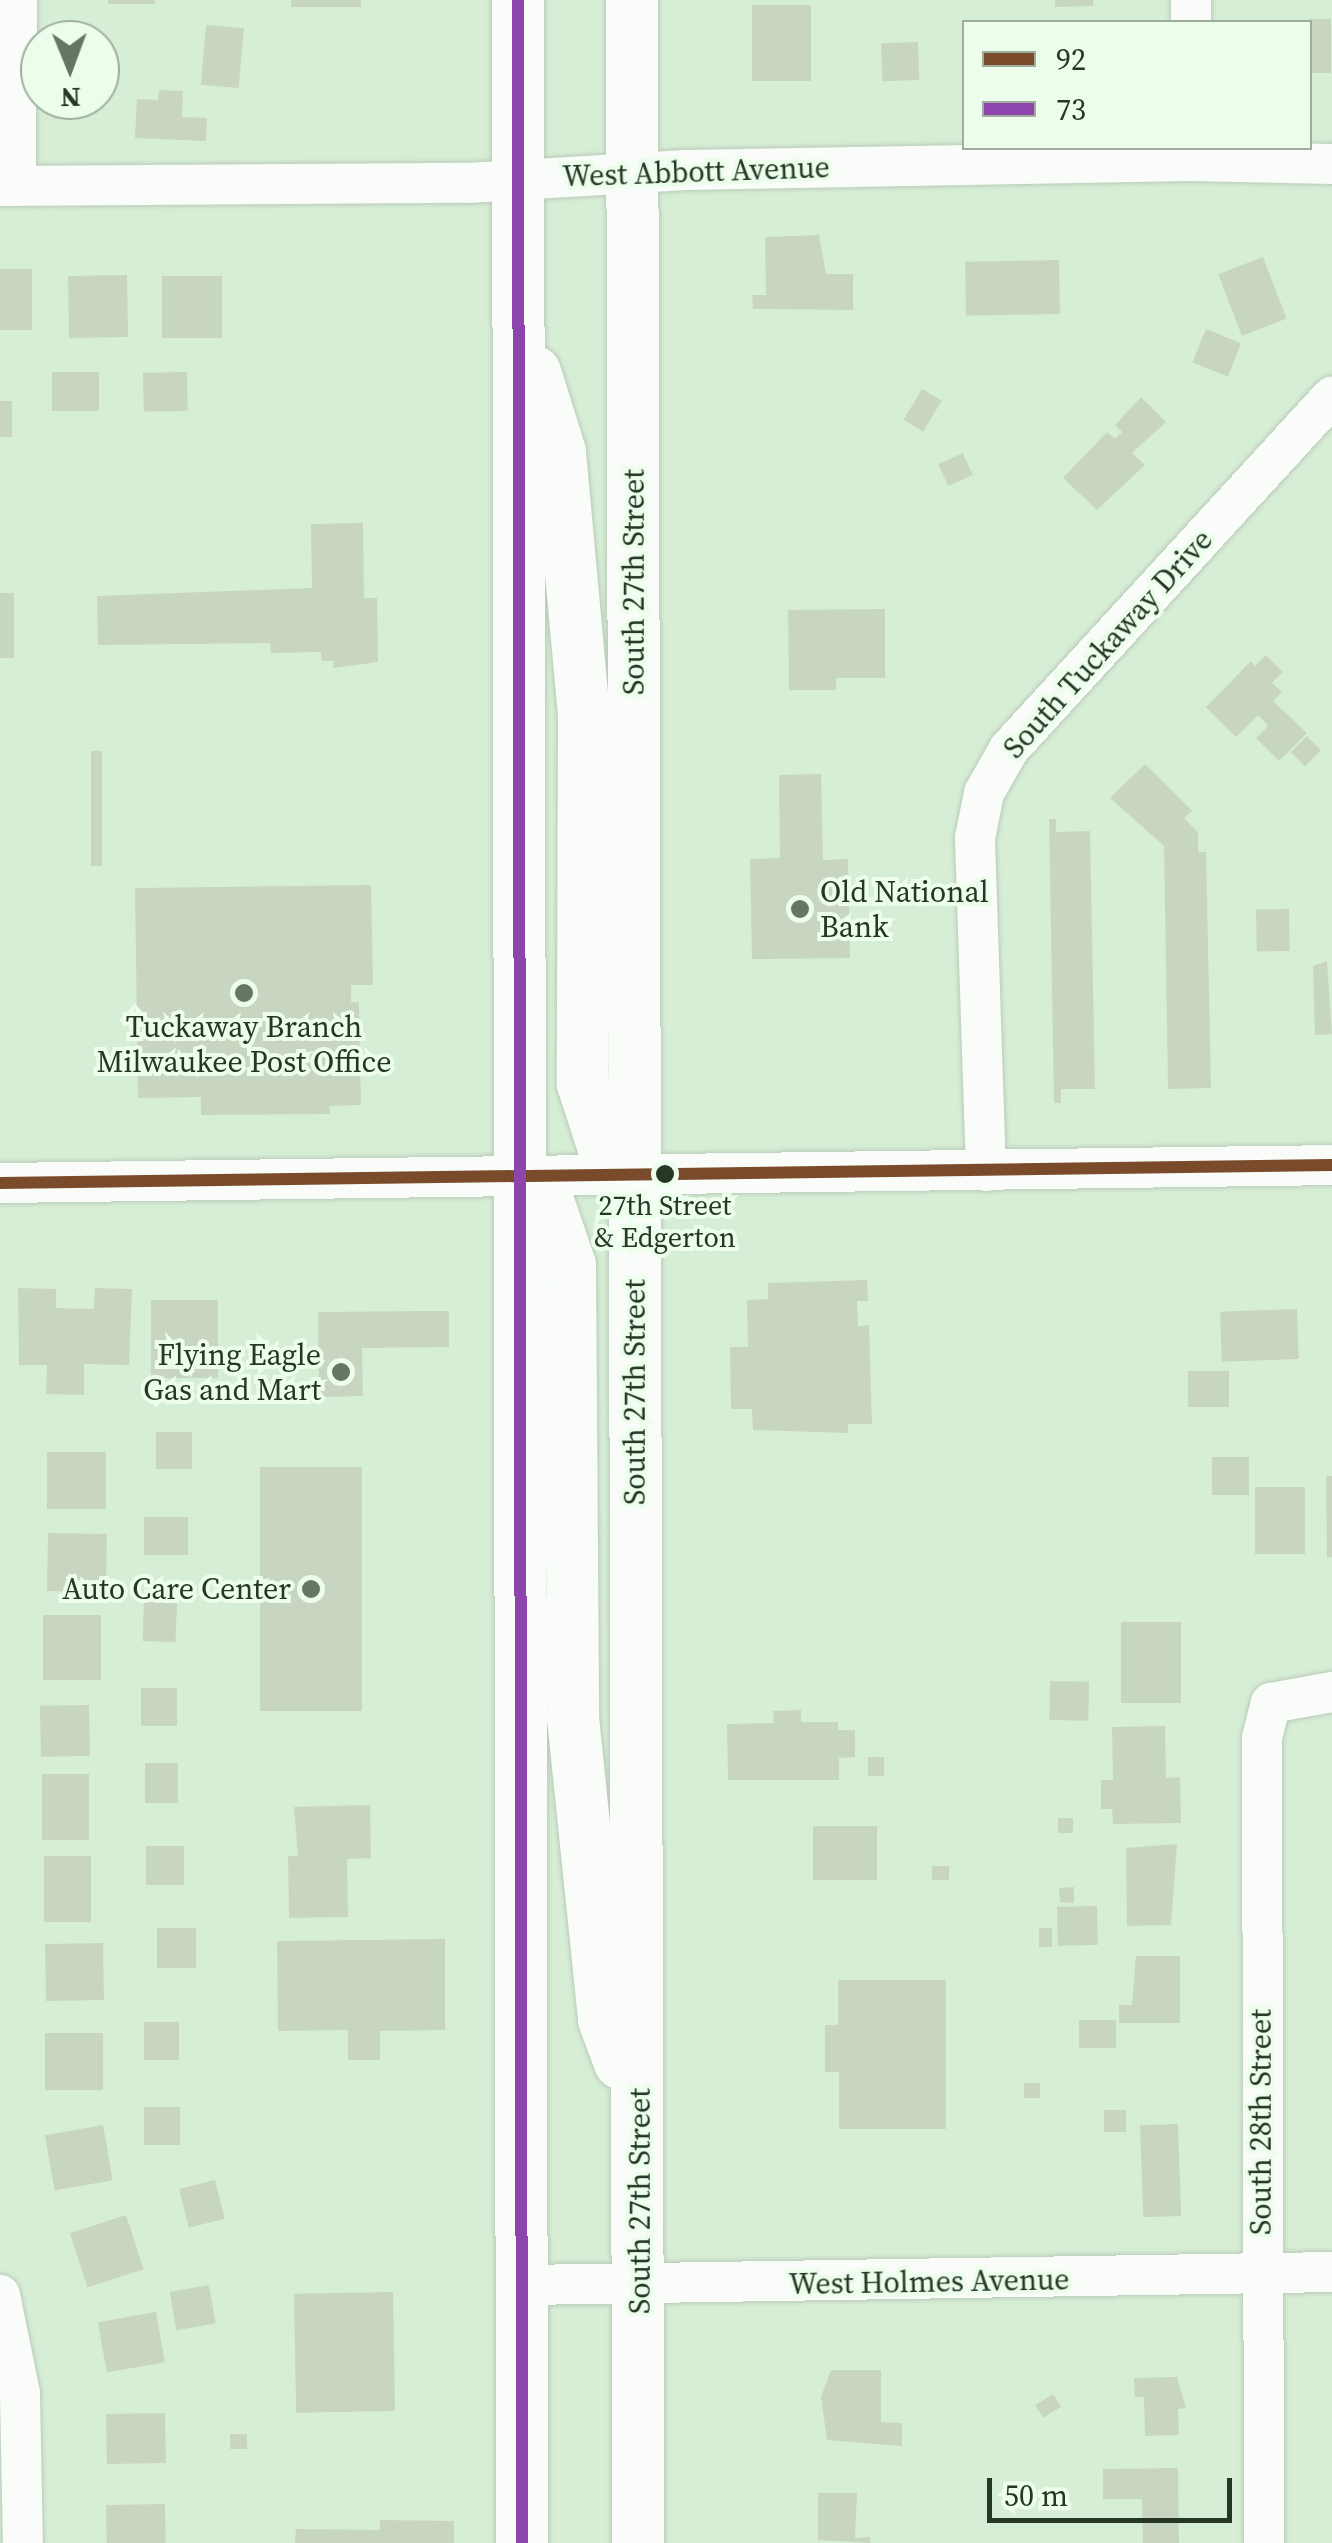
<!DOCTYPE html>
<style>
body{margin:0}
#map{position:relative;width:1332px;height:2543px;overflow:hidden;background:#d7eed6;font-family:"Source Serif 4",serif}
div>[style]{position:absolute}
.building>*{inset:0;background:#c8d6c1;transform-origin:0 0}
.roads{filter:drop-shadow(0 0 2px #b9cbb8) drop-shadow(0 0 2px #b9cbb8)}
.minor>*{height:40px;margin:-20px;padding:0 20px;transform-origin:20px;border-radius:20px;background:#f9fcf9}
.major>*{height:52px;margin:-26px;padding:0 26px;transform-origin:26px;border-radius:26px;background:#f9fcf9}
.bus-1>*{height:12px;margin:-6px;padding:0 6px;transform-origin:6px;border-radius:6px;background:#7a4b2a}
.bus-2>*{height:12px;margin:-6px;padding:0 6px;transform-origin:6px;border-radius:6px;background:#8e44ad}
.dots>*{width:28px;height:28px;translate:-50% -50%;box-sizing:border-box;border:5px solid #edfdeb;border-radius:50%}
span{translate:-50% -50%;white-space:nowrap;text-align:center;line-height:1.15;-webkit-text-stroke:8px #edfdeb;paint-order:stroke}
.bus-label{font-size:28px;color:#273726}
.street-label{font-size:30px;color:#273726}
.poi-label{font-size:30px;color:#273726}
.left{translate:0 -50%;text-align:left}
.right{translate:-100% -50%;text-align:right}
.legend{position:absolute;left:962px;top:20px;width:350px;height:130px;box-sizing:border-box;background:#edfdeb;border:2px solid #9eae9c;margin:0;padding:12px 18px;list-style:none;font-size:30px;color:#273726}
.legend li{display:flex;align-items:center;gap:20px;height:50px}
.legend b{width:50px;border:2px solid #9eae9c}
.north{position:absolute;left:20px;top:20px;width:100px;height:100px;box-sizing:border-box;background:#edfdeb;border:2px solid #9eae9c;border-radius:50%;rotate:179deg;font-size:28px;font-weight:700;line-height:40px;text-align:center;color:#273726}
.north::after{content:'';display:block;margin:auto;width:35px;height:45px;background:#657764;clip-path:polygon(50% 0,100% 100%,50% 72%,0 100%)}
.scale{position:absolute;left:987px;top:2478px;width:245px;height:45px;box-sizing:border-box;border:5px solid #273726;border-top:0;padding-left:12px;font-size:30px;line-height:35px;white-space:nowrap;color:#273726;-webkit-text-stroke:8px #edfdeb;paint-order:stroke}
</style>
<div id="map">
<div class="building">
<i style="left:108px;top:0;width:47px;height:4px"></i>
<i style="left:291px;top:0;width:70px;height:7px"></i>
<i style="clip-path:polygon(1055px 0,1093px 0,1093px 6px,1055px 7px)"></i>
<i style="left:752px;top:5px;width:59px;height:76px"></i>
<i style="left:1310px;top:19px;width:21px;height:54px"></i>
<i style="left:206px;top:25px;width:38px;height:60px;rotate:5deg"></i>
<i style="left:918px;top:42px;width:38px;height:37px;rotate:88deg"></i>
<i style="clip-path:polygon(159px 90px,183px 91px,182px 117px,207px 118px,206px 141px,135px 138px,137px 99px,158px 100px)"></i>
<i style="clip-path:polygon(819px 235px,826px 274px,853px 274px,853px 310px,753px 309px,752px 295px,766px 295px,765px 237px)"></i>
<i style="left:1263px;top:257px;width:66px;height:48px;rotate:69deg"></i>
<i style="left:1059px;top:260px;width:54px;height:94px;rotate:89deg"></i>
<i style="left:32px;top:269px;width:61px;height:32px;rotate:90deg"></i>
<i style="left:127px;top:275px;width:62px;height:59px;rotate:89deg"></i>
<i style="left:162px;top:276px;width:60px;height:62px"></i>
<i style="left:1206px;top:329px;width:38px;height:36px;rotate:22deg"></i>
<i style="left:99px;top:372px;width:39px;height:47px;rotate:90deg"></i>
<i style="left:187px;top:372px;width:39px;height:44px;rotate:89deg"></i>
<i style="left:922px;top:389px;width:23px;height:36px;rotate:31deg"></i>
<i style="clip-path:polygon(1141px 397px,1166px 422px,1132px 453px,1145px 465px,1097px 510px,1063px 478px,1107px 432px,1115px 439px,1122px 432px,1115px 425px)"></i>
<i style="left:0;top:401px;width:12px;height:36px"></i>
<i style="left:963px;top:453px;width:24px;height:27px;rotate:66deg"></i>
<i style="clip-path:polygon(363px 523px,364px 598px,377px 598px,378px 662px,333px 668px,334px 661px,322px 661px,321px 652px,271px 653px,270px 643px,98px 645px,97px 596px,312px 588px,311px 524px)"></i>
<i style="left:0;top:593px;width:14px;height:65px"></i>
<i style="clip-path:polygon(885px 609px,885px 678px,836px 678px,836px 690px,789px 690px,788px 610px)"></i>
<i style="clip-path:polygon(1266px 655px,1283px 672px,1272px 683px,1282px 692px,1273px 701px,1307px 733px,1279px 761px,1256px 738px,1268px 726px,1258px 715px,1236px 737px,1206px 707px,1251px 661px,1255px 666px)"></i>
<i style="left:1307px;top:736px;width:20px;height:23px;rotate:45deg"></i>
<i style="left:91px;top:751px;width:11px;height:115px"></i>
<i style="clip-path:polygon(1145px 764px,1192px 811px,1184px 818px,1198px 832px,1198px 852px,1206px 852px,1211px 1088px,1168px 1089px,1164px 846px,1110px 798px)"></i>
<i style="clip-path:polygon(821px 774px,823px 860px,848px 859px,850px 958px,752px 959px,750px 859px,780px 858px,779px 775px)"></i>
<i style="clip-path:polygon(1049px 819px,1056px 819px,1056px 832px,1090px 831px,1095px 1089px,1061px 1089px,1061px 1103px,1054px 1103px)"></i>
<i style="clip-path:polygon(371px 885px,373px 985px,351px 985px,351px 1002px,359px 1002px,361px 1105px,329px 1106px,330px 1114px,201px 1115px,201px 1097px,138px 1098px,135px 888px)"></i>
<i style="left:1289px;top:909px;width:42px;height:33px;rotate:89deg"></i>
<i style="clip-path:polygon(1327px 961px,1332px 1034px,1315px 1035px,1313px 966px)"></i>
<i style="clip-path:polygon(867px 1280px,868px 1301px,857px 1301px,858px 1326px,869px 1325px,872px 1424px,848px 1424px,848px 1433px,753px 1430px,752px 1409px,731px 1409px,730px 1347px,748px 1347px,747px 1300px,768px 1299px,768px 1283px)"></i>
<i style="clip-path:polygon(18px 1288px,56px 1289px,56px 1308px,94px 1309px,95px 1288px,132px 1289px,129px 1365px,84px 1364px,84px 1395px,46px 1394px,47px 1365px,19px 1365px)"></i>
<i style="left:151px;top:1300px;width:67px;height:78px"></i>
<i style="left:1297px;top:1309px;width:50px;height:77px;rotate:88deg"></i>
<i style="clip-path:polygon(424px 1311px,449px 1311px,449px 1347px,362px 1348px,363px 1396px,319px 1397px,318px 1312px)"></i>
<i style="left:1229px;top:1371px;width:36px;height:41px;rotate:90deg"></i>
<i style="left:156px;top:1432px;width:36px;height:37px"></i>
<i style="left:47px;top:1452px;width:59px;height:57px"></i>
<i style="left:1212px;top:1457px;width:37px;height:38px"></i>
<i style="left:362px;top:1467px;width:244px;height:102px;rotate:90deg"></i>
<i style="clip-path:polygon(1326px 1476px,1332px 1476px,1332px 1557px,1327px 1558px)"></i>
<i style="left:1305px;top:1487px;width:67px;height:50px;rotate:90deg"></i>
<i style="left:144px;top:1517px;width:44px;height:38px"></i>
<i style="left:48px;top:1533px;width:59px;height:58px;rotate:1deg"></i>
<i style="left:144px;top:1601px;width:33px;height:40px;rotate:2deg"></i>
<i style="left:43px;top:1615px;width:58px;height:65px"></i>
<i style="left:1121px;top:1622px;width:60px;height:81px"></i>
<i style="left:1050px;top:1681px;width:39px;height:39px;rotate:1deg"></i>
<i style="left:141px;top:1688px;width:36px;height:38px"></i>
<i style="left:89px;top:1705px;width:51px;height:49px;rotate:89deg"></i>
<i style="clip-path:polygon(801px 1710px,801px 1722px,838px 1722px,838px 1730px,855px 1730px,855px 1757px,839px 1758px,839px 1780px,728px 1780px,727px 1724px,774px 1723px,773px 1711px)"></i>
<i style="clip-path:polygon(1165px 1726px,1166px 1778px,1180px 1777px,1181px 1823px,1113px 1824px,1112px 1809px,1101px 1809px,1101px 1780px,1113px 1780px,1112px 1727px)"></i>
<i style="left:868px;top:1757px;width:16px;height:19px"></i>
<i style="left:145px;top:1763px;width:33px;height:40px"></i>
<i style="left:42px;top:1774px;width:47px;height:66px"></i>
<i style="clip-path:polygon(370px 1805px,371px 1858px,347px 1859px,348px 1917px,289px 1918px,288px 1856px,298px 1856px,294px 1807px)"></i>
<i style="left:1058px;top:1818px;width:15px;height:15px"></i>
<i style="left:813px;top:1826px;width:64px;height:54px"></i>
<i style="clip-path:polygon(1177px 1844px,1171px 1925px,1127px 1926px,1126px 1848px)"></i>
<i style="left:146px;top:1846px;width:38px;height:39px"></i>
<i style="left:44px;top:1856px;width:47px;height:66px"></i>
<i style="left:932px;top:1866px;width:17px;height:14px"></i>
<i style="clip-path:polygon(1074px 1887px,1074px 1903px,1060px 1902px,1059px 1888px)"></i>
<i style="left:1097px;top:1906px;width:39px;height:40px;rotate:89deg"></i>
<i style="left:157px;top:1928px;width:39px;height:40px"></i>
<i style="left:1039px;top:1928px;width:13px;height:19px"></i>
<i style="clip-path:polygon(445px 1939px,445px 2030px,380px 2031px,380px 2060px,348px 2060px,348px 2030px,278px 2031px,277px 1941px)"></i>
<i style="left:103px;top:1943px;width:57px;height:58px;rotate:89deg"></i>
<i style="clip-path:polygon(1136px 1956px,1180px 1956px,1180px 2023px,1119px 2023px,1119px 2005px,1132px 2005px)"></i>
<i style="clip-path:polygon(838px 1980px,946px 1980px,946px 2129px,839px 2129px,839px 2072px,825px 2072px,825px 2025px,838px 2025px)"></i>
<i style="left:1079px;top:2020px;width:37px;height:28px"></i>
<i style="left:144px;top:2022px;width:35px;height:38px"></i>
<i style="left:45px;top:2033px;width:58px;height:57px"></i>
<i style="left:1024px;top:2083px;width:16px;height:15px"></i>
<i style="left:144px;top:2107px;width:36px;height:38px"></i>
<i style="left:1126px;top:2110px;width:22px;height:22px;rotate:90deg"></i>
<i style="left:1178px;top:2124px;width:92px;height:38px;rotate:88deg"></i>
<i style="left:103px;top:2125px;width:56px;height:59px;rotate:80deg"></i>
<i style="left:215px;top:2180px;width:40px;height:37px;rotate:76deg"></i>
<i style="left:126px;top:2215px;width:57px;height:59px;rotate:72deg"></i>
<i style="left:209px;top:2285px;width:39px;height:40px;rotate:80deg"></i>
<i style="left:393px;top:2292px;width:119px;height:99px;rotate:89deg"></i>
<i style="left:156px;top:2312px;width:51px;height:59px;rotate:80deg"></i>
<i style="clip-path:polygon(831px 2370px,881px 2370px,881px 2422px,902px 2423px,902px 2446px,827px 2440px,821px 2397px)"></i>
<i style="clip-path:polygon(1177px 2377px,1186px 2408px,1178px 2409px,1179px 2435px,1145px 2436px,1144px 2397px,1135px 2397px,1134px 2378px)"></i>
<i style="left:1053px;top:2394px;width:15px;height:21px;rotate:58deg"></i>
<i style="left:165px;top:2413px;width:50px;height:59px;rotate:89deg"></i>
<i style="left:230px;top:2434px;width:17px;height:15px"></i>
<i style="clip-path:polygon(1178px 2468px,1179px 2543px,1143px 2543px,1142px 2499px,1103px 2499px,1103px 2469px)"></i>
<i style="clip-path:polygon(818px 2493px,857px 2493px,855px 2538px,870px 2537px,870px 2543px,818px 2540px)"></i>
<i style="left:165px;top:2504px;width:39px;height:59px;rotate:89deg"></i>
<i style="clip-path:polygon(380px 2520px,454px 2521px,454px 2543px,295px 2543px,296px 2529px,380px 2530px)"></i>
</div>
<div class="roads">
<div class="minor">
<i style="left:1191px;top:22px;width:22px;rotate:-90deg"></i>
<i style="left:0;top:186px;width:468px;rotate:-0.4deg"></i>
<i style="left:468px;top:183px;width:218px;rotate:-3.4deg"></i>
<i style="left:686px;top:170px;width:504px;rotate:-1.02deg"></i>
<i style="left:1190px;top:161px;width:142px;rotate:1.2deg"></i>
<i style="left:16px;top:186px;width:186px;rotate:-89.7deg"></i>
<i style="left:986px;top:1171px;width:333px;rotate:-91.9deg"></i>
<i style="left:975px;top:838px;width:46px;rotate:-78.7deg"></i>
<i style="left:984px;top:793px;width:51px;rotate:-60.4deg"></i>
<i style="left:1009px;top:749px;width:478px;rotate:-47.5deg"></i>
<i style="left:0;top:1183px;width:1332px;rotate:-0.77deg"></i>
<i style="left:525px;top:2285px;width:807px;rotate:-0.92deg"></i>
<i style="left:0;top:2295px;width:100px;rotate:78.5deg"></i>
<i style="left:20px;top:2393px;width:150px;rotate:88.9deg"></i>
<i style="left:1264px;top:2543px;width:805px;rotate:-90.14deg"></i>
<i style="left:1262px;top:1738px;width:36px;rotate:-76deg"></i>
<i style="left:1271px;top:1703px;width:62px;rotate:-10.2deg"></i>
</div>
<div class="major">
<i style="left:518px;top:0;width:2543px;rotate:89.91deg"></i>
<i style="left:632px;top:0;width:2543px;rotate:89.86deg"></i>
<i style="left:535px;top:372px;width:84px;rotate:72.6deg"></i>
<i style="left:560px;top:452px;width:263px;rotate:84.8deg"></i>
<i style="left:584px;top:714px;width:370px;rotate:90.2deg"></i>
<i style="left:583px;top:1084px;width:68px;rotate:72.1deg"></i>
<i style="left:604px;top:1149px;width:41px;rotate:41.1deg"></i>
<i style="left:518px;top:1178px;width:40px;rotate:40deg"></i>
<i style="left:549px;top:1204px;width:65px;rotate:71deg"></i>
<i style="left:570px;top:1265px;width:453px;rotate:89.6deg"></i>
<i style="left:573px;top:1718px;width:304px;rotate:84.1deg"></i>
<i style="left:604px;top:2020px;width:46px;rotate:69.6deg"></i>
</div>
</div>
<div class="bus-1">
<i style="left:0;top:1183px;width:1332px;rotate:-0.77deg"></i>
</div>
<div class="bus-2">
<i style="left:518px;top:0;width:2543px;rotate:89.91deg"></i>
</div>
<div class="dots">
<i style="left:800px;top:909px;background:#657764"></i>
<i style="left:244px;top:993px;background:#657764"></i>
<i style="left:665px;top:1174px;background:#273726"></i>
<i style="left:341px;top:1372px;background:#657764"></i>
<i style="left:311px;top:1589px;background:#657764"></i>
</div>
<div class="bus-label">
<span style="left:665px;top:1221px">27th Street<br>&amp; Edgerton</span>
</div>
<div class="street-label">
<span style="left:696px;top:172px;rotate:-2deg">West Abbott Avenue</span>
<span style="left:634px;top:582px;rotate:-90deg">South 27th Street</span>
<span style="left:1108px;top:644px;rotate:-48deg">South Tuckaway Drive</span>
<span style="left:635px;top:1392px;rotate:-90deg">South 27th Street</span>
<span style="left:1261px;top:2122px;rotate:-90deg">South 28th Street</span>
<span style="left:640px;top:2201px;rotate:-90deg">South 27th Street</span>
<span style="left:929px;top:2282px;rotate:-1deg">West Holmes Avenue</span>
</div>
<div class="poi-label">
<span class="left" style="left:820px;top:909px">Old National<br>Bank</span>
<span style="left:244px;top:1044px">Tuckaway Branch<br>Milwaukee Post Office</span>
<span class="right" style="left:321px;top:1372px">Flying Eagle<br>Gas and Mart</span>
<span class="right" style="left:291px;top:1589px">Auto Care Center</span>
</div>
<ul class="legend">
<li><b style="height:12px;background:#7a4b2a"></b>92</li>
<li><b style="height:12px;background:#8e44ad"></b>73</li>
</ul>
<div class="north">N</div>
<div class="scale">50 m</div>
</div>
